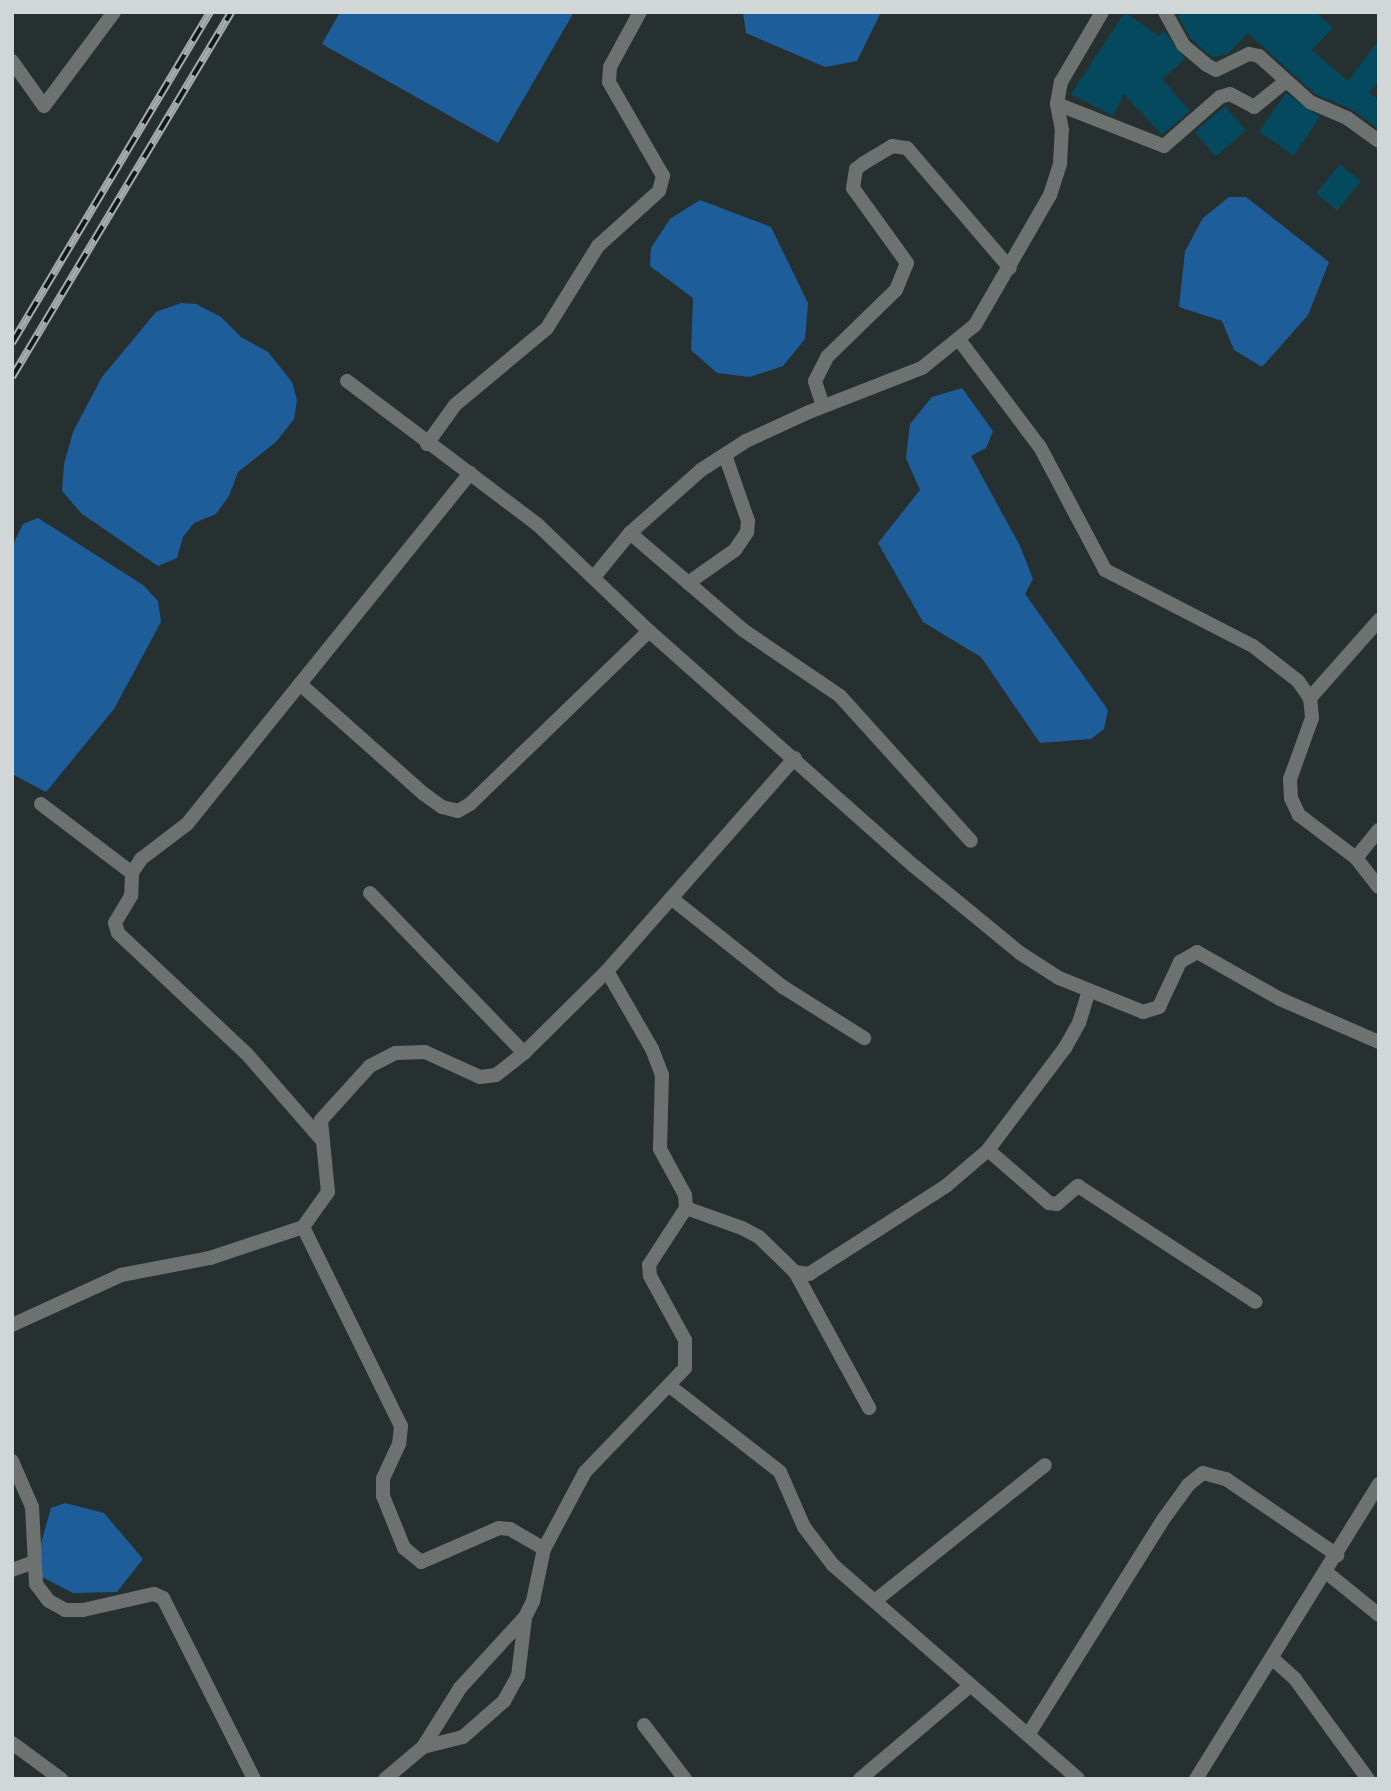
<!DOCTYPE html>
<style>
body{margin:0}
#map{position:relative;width:1391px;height:1791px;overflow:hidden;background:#263030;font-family:Overpass,sans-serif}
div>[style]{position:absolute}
.water>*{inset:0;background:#1d5e9a}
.building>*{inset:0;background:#05495e;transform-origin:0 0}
.minor>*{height:14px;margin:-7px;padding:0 7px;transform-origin:7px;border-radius:7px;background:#6d7270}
.tertiary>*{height:14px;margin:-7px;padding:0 7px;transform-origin:7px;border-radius:7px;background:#6d7270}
.rail>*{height:8px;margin-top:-4px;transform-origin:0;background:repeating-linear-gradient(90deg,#131717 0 16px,#a4abab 0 32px);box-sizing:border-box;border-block:2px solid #a4abab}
span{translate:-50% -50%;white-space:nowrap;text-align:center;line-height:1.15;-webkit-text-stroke:7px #131717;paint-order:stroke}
.frame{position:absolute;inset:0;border:14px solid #d1d7d7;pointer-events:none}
</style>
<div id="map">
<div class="water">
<i style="clip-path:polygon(340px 12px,574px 12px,498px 143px,322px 44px)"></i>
<i style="clip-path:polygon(743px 12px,881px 12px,857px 61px,825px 67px,746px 33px)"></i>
<i style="clip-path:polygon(1229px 197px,1246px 197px,1329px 262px,1308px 315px,1262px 367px,1234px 350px,1222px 321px,1179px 307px,1185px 251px,1203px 218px)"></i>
<i style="clip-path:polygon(700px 200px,771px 227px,808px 303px,805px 339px,783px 366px,750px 377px,717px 373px,691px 350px,693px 298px,650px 266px,651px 248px,670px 219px)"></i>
<i style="clip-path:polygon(181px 303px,196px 304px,221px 317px,241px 337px,268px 352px,292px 382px,297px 400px,294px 419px,276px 442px,238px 472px,229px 496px,216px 514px,194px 523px,183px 537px,177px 558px,158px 566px,82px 514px,62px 491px,64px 464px,73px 432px,102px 377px,156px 312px)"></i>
<i style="clip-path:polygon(962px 388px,993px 431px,986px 448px,971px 456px,1020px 546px,1033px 579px,1025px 594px,1108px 710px,1104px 729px,1091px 739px,1040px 743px,981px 657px,923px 622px,878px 543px,920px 490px,906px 458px,910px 424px,932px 397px)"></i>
<i style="clip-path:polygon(38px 518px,143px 585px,158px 601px,161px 622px,114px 709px,46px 792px,12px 774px,12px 547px,23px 524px)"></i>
<i style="clip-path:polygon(65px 1503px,104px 1513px,143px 1559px,117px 1592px,73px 1593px,42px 1577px,35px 1565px,51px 1508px)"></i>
</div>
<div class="building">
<i style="clip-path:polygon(1125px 12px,1159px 36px,1164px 31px,1185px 59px,1162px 79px,1190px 111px,1162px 135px,1124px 94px,1113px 116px,1071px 94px)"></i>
<i style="clip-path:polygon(1182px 12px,1316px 12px,1333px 28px,1312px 50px,1348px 81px,1379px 40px,1379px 81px,1369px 93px,1379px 100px,1379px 129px,1351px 109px,1315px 94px,1248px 33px,1228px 54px,1212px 57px,1191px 39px,1178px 16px)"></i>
<i style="left:1286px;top:93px;width:42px;height:47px;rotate:35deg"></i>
<i style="left:1225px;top:106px;width:32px;height:40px;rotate:49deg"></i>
<i style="left:1340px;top:164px;width:27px;height:38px;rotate:39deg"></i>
</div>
<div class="minor">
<i style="left:1165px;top:12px;width:38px;rotate:61deg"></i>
<i style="left:1183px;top:45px;width:31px;rotate:40deg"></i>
<i style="left:1207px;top:65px;width:10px;rotate:29deg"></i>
<i style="left:1216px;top:70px;width:37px;rotate:-26deg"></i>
<i style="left:1249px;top:54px;width:10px;rotate:11deg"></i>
<i style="left:1259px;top:56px;width:69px;rotate:42deg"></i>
<i style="left:1310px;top:102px;width:40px;rotate:23.4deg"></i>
<i style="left:1347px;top:118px;width:39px;rotate:36deg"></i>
<i style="left:12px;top:61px;width:55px;rotate:54.6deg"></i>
<i style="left:44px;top:106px;width:117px;rotate:-53.3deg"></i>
<i style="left:1057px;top:104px;width:115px;rotate:21.4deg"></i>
<i style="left:1164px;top:146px;width:74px;rotate:-41.2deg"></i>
<i style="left:1220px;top:97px;width:10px;rotate:-17deg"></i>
<i style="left:1230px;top:94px;width:27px;rotate:28deg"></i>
<i style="left:1254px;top:107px;width:41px;rotate:-39.1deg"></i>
<i style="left:960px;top:341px;width:133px;rotate:53deg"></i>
<i style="left:1040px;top:447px;width:139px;rotate:62.1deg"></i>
<i style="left:1105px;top:570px;width:166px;rotate:27.2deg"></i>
<i style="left:1253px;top:646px;width:57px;rotate:37.9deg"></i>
<i style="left:1298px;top:681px;width:21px;rotate:55deg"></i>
<i style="left:1310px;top:698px;width:20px;rotate:84deg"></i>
<i style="left:1312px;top:718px;width:65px;rotate:109.8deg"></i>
<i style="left:1290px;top:779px;width:19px;rotate:87deg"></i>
<i style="left:1291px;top:798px;width:19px;rotate:65deg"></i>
<i style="left:1299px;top:815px;width:71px;rotate:37deg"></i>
<i style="left:1356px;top:858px;width:37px;rotate:52deg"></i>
<i style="left:823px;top:406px;width:26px;rotate:-108deg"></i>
<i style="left:815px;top:381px;width:27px;rotate:-63deg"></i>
<i style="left:827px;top:357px;width:96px;rotate:-44.2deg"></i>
<i style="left:896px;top:290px;width:29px;rotate:-68deg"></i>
<i style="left:907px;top:263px;width:92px;rotate:-125.8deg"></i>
<i style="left:853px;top:188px;width:19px;rotate:-81deg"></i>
<i style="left:856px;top:169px;width:10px;rotate:-37deg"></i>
<i style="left:864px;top:163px;width:33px;rotate:-31deg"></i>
<i style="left:892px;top:146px;width:15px;rotate:8deg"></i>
<i style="left:907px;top:148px;width:158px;rotate:49.4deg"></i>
<i style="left:427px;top:444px;width:48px;rotate:-54.3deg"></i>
<i style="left:455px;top:405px;width:120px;rotate:-39.9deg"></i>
<i style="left:547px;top:328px;width:97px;rotate:-58.1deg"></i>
<i style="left:598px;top:246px;width:82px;rotate:-42deg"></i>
<i style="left:659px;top:191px;width:16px;rotate:-75deg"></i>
<i style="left:663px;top:176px;width:108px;rotate:-119.9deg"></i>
<i style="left:609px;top:82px;width:15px;rotate:-86deg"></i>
<i style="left:610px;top:67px;width:63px;rotate:-61.4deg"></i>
<i style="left:630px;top:533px;width:149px;rotate:40.6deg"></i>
<i style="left:743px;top:630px;width:117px;rotate:34.2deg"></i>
<i style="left:840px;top:696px;width:195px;rotate:47.9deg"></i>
<i style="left:688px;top:583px;width:57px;rotate:-35.1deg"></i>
<i style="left:735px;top:550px;width:22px;rotate:-56deg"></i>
<i style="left:747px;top:532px;width:11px;rotate:-85deg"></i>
<i style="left:748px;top:521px;width:70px;rotate:-109.2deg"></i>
<i style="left:300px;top:684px;width:166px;rotate:41.6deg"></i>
<i style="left:424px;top:794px;width:22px;rotate:36deg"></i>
<i style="left:442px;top:807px;width:16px;rotate:14deg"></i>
<i style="left:458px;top:811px;width:14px;rotate:-30deg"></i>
<i style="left:470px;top:804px;width:249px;rotate:-44deg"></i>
<i style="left:1310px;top:698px;width:104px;rotate:-48.5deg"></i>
<i style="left:41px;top:804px;width:114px;rotate:37.2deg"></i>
<i style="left:132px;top:873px;width:23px;rotate:92deg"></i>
<i style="left:131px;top:896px;width:31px;rotate:121deg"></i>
<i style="left:115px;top:923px;width:10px;rotate:73deg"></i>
<i style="left:118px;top:933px;width:175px;rotate:43.2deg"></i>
<i style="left:246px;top:1053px;width:114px;rotate:48.9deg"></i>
<i style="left:1356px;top:858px;width:36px;rotate:-51deg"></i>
<i style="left:132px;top:873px;width:17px;rotate:-57deg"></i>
<i style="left:141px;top:859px;width:58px;rotate:-37.3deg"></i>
<i style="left:187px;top:824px;width:451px;rotate:-51.1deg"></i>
<i style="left:370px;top:893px;width:222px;rotate:46.1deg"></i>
<i style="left:671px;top:898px;width:143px;rotate:38.5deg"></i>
<i style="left:783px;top:987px;width:96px;rotate:32.2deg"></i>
<i style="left:988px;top:1150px;width:81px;rotate:41deg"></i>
<i style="left:1049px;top:1203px;width:8px;rotate:7deg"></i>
<i style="left:1057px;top:1204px;width:28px;rotate:-41deg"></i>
<i style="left:1078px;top:1186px;width:212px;rotate:33.1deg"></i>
<i style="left:686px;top:1208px;width:59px;rotate:19.7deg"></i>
<i style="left:742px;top:1228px;width:19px;rotate:28deg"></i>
<i style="left:759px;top:1237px;width:50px;rotate:44.2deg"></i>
<i style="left:795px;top:1272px;width:14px;rotate:8deg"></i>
<i style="left:809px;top:1274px;width:163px;rotate:-32.7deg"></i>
<i style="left:946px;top:1186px;width:55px;rotate:-40.6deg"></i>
<i style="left:988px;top:1150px;width:128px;rotate:-53deg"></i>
<i style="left:1065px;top:1048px;width:29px;rotate:-61deg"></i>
<i style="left:1079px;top:1023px;width:34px;rotate:-73deg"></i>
<i style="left:303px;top:1227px;width:222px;rotate:63.8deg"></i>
<i style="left:401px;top:1426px;width:18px;rotate:96deg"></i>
<i style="left:399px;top:1444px;width:38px;rotate:115deg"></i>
<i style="left:383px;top:1479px;width:17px;rotate:90deg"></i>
<i style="left:383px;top:1496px;width:56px;rotate:68deg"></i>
<i style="left:404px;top:1548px;width:22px;rotate:39deg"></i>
<i style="left:421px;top:1562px;width:85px;rotate:-23.6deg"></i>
<i style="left:499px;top:1528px;width:11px;rotate:5deg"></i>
<i style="left:510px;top:1529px;width:39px;rotate:30deg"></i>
<i style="left:795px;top:1272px;width:155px;rotate:61.4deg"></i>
<i style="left:12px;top:1325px;width:120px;rotate:-24.6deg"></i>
<i style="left:121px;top:1275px;width:91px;rotate:-10.8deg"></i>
<i style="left:210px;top:1258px;width:98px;rotate:-18.4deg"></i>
<i style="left:303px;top:1227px;width:43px;rotate:-54.5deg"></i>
<i style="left:328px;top:1192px;width:72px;rotate:-95.6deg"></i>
<i style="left:321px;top:1120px;width:73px;rotate:-47.8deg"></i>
<i style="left:370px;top:1066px;width:29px;rotate:-27deg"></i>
<i style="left:396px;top:1053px;width:29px;rotate:-2deg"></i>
<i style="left:425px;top:1052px;width:60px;rotate:24.4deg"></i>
<i style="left:480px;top:1077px;width:16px;rotate:-7deg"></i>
<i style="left:496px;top:1075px;width:36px;rotate:-38deg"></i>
<i style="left:524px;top:1053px;width:117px;rotate:-44.7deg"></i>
<i style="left:607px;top:971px;width:284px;rotate:-48.6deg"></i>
<i style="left:671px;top:1387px;width:138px;rotate:37.9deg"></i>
<i style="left:780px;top:1472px;width:60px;rotate:66.4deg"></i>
<i style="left:804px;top:1527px;width:48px;rotate:52.7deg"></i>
<i style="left:833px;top:1565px;width:325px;rotate:41.1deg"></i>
<i style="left:12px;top:1461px;width:50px;rotate:66.5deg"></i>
<i style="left:32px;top:1507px;width:77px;rotate:87deg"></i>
<i style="left:36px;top:1584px;width:21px;rotate:53deg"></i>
<i style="left:49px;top:1601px;width:18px;rotate:29deg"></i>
<i style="left:65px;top:1610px;width:18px"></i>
<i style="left:83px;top:1610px;width:73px;rotate:-12.7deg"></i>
<i style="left:154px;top:1594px;width:10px;rotate:24deg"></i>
<i style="left:163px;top:1598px;width:203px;rotate:63.3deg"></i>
<i style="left:12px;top:1570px;width:23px;rotate:-20deg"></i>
<i style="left:1326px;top:1572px;width:68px;rotate:39.1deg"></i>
<i style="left:876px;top:1600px;width:216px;rotate:-38.6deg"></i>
<i style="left:1273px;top:1659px;width:30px;rotate:42deg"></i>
<i style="left:1295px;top:1679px;width:124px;rotate:53.9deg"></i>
<i style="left:644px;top:1725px;width:68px;rotate:52.8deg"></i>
<i style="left:1028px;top:1735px;width:257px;rotate:-57.9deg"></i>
<i style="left:1165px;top:1517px;width:39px;rotate:-54deg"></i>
<i style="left:1188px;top:1485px;width:19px;rotate:-39deg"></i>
<i style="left:1203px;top:1473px;width:24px;rotate:15deg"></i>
<i style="left:1226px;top:1479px;width:135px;rotate:34.4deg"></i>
<i style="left:12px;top:1743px;width:61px;rotate:36.3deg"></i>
<i style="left:423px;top:1747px;width:41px;rotate:-14deg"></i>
<i style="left:463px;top:1737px;width:55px;rotate:-41.3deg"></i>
<i style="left:504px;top:1701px;width:29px;rotate:-61deg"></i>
<i style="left:518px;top:1676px;width:58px;rotate:-83.1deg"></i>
<i style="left:385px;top:1779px;width:50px;rotate:-40.1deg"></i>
<i style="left:423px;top:1747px;width:70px;rotate:-57.9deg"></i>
<i style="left:460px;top:1688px;width:96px;rotate:-47.5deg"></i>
<i style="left:525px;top:1617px;width:18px;rotate:-63deg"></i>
<i style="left:533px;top:1601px;width:53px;rotate:-78.1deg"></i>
<i style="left:544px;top:1549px;width:87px;rotate:-62deg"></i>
<i style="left:585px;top:1472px;width:144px;rotate:-46.1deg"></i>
<i style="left:685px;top:1368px;width:28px;rotate:-90deg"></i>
<i style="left:685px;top:1340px;width:73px;rotate:-118.7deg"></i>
<i style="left:650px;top:1276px;width:11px;rotate:-95deg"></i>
<i style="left:649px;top:1265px;width:68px;rotate:-57deg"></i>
<i style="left:686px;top:1208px;width:13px;rotate:-94deg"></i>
<i style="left:685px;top:1195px;width:52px;rotate:-118.5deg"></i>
<i style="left:660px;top:1149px;width:74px;rotate:-88.5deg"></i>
<i style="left:662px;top:1075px;width:28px;rotate:-111deg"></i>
<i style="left:652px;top:1049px;width:90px;rotate:-120deg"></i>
<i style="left:860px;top:1779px;width:145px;rotate:-40.3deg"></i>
<i style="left:1196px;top:1779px;width:347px;rotate:-58.2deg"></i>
</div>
<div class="tertiary">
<i style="left:347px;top:381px;width:239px;rotate:37deg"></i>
<i style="left:538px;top:525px;width:153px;rotate:43.7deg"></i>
<i style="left:649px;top:631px;width:354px;rotate:41.6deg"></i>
<i style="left:914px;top:866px;width:137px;rotate:39.4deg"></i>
<i style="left:1020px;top:953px;width:46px;rotate:32.7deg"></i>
<i style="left:1059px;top:978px;width:91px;rotate:22deg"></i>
<i style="left:1143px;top:1012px;width:17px;rotate:-17deg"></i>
<i style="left:1159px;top:1007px;width:50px;rotate:-65deg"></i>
<i style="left:1180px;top:962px;width:20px;rotate:-30deg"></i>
<i style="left:1197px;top:952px;width:95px;rotate:29.5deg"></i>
<i style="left:1280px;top:999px;width:108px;rotate:23.5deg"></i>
<i style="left:594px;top:577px;width:57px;rotate:-50.7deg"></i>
<i style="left:630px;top:533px;width:95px;rotate:-41.6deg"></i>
<i style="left:701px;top:470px;width:54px;rotate:-32.8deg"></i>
<i style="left:746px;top:441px;width:69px;rotate:-24.7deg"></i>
<i style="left:809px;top:412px;width:121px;rotate:-21.3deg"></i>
<i style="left:922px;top:368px;width:68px;rotate:-39.1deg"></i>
<i style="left:975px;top:325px;width:150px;rotate:-60deg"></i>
<i style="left:1050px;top:195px;width:33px;rotate:-72deg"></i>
<i style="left:1060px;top:164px;width:34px;rotate:-87deg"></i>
<i style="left:1062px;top:130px;width:26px;rotate:-101deg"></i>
<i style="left:1057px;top:104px;width:22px;rotate:-80deg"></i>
<i style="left:1061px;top:82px;width:81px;rotate:-59.6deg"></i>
</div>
<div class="rail">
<i style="left:12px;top:343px;width:386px;rotate:-59.1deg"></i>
<i style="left:12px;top:377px;width:426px;rotate:-59deg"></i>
</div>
<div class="frame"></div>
</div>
